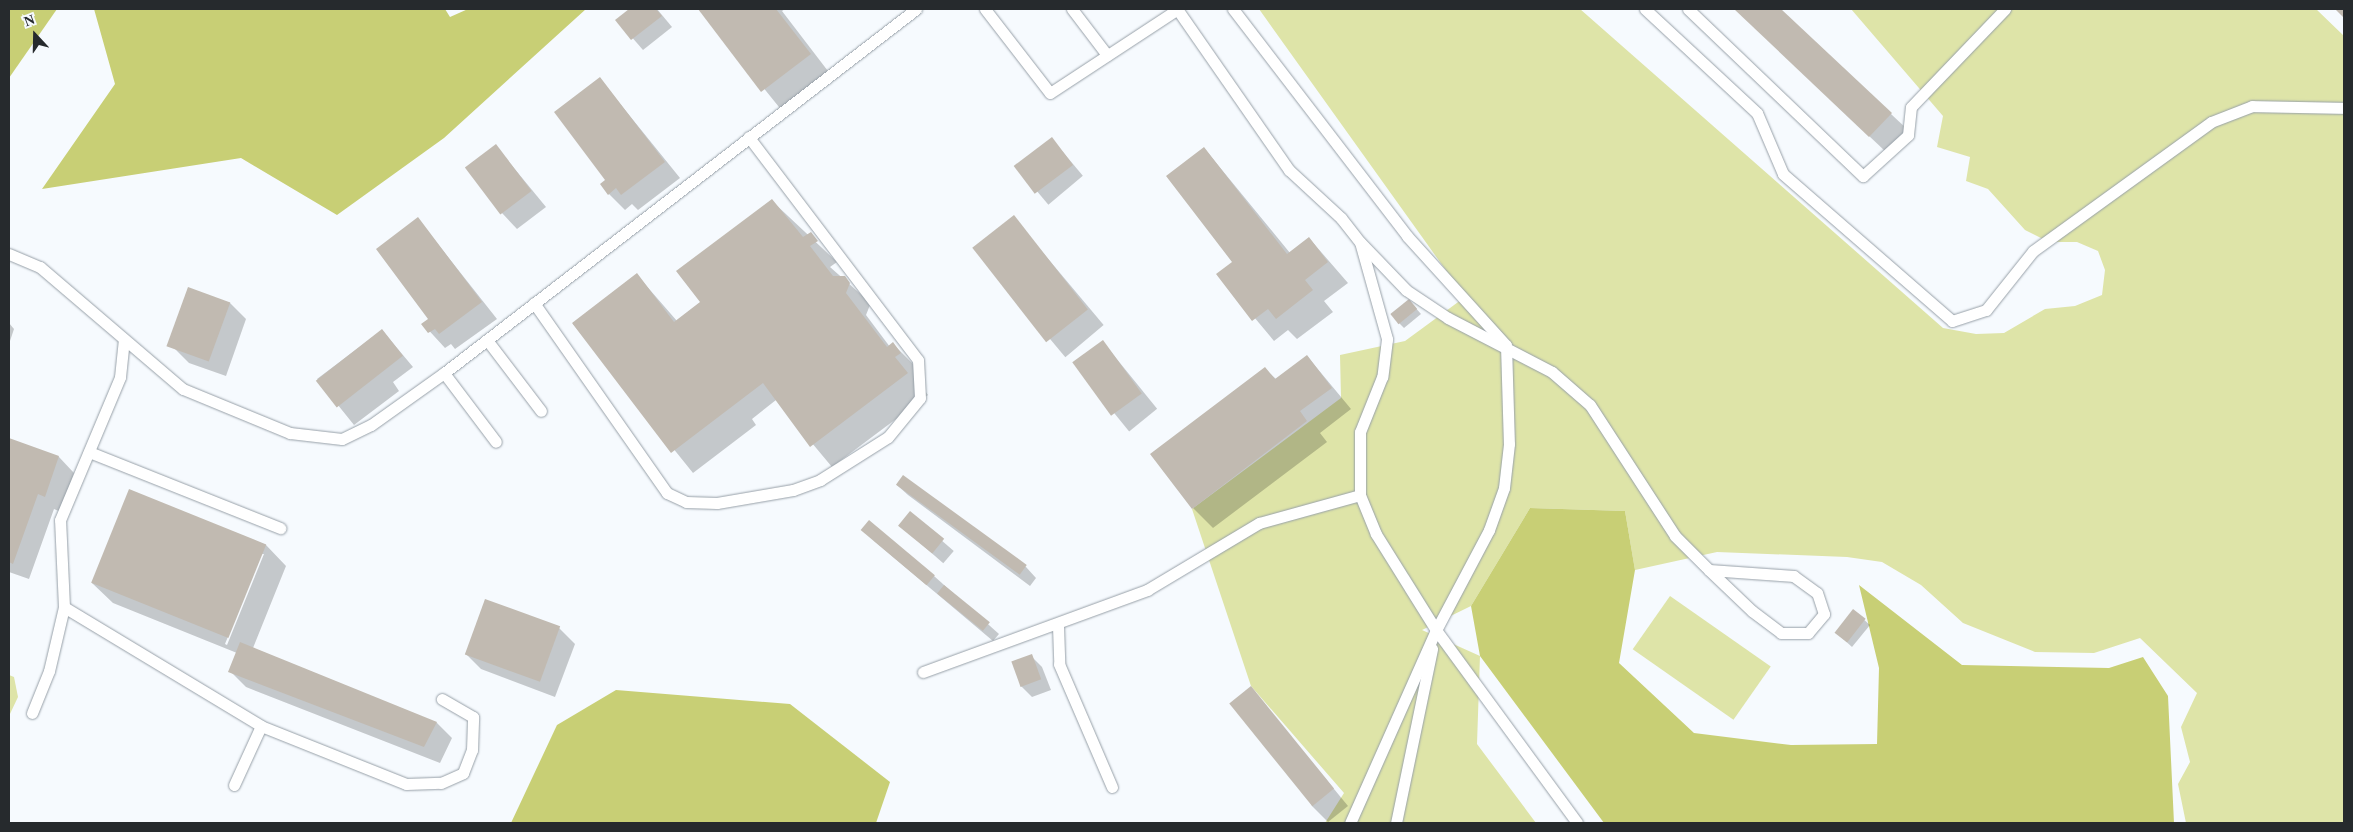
<!DOCTYPE html>
<style>
body{margin:0}
#map{position:relative;width:2353px;height:832px;overflow:hidden;background:#f6fafe;font-family:"Times New Roman",serif}
div>[style]{position:absolute}
.green>*{inset:0;background:#dee4a8;transform-origin:0 0}
.forest>*{inset:0;background:#c8cf75}
.shadow>*{inset:0;background:#0003;transform-origin:0 0}
.building>*{inset:0;background:#c1bab1;transform-origin:0 0}
.roads{filter:drop-shadow(0 0 1px #97a0a8) drop-shadow(0 0 1px #97a0a8)}
.lane>*{height:11px;margin:-5.5px;padding:0 5.5px;transform-origin:5.5px;border-radius:5.5px;background:#fff}
span{translate:-50% -50%;white-space:nowrap;text-align:center;line-height:1.15;-webkit-text-stroke:4px #f6fafe;paint-order:stroke}
.frame{position:absolute;inset:0;border:10px solid #262a2d;pointer-events:none}
.north{position:absolute;left:10px;top:10px;width:50px;height:50px;-webkit-text-stroke:4px #f6fafe;paint-order:stroke;rotate:339deg;font-size:14px;font-weight:700;line-height:20px;text-align:center;color:#262a2d}
.north::after{content:'';display:block;margin:auto;width:18px;height:22px;background:#262a2d;clip-path:polygon(50% 0,100% 100%,50% 72%,0 100%)}
</style>
<div id="map">
<div class="green">
<i style="clip-path:polygon(1259px 9px,1580px 9px,1943px 328px,1976px 334px,2004px 333px,2045px 309px,2075px 306px,2102px 295px,2105px 270px,2098px 251px,2077px 242px,2049px 242px,2025px 230px,1988px 189px,1966px 181px,1970px 157px,1937px 147px,1943px 116px,1851px 9px,2316px 9px,2344px 36px,2344px 823px,2186px 823px,2178px 784px,2190px 762px,2181px 727px,2197px 693px,2140px 638px,2094px 653px,2035px 652px,1963px 623px,1921px 585px,1882px 562px,1847px 557px,1717px 552px,1635px 570px,1625px 511px,1530px 508px,1471px 606px,1422px 630px,1480px 656px,1477px 744px,1536px 823px,1325px 823px,1344px 793px,1251px 686px,1192px 509px,1341px 398px,1340px 355px,1405px 341px,1465px 297px)"></i>
<i style="left:1670px;top:596px;width:123px;height:65px;rotate:35deg"></i>
<i style="clip-path:polygon(9px 675px,14px 677px,18px 697px,9px 716px)"></i>
</div>
<div class="forest">
<i style="clip-path:polygon(9px 9px,57px 9px,9px 78px)"></i>
<i style="clip-path:polygon(94px 9px,445px 9px,450px 17px,468px 9px,586px 9px,444px 138px,337px 215px,241px 158px,42px 189px,115px 84px)"></i>
<i style="clip-path:polygon(1530px 508px,1625px 511px,1635px 570px,1619px 663px,1694px 733px,1791px 745px,1877px 744px,1879px 668px,1859px 585px,1962px 665px,2109px 668px,2143px 657px,2168px 696px,2174px 823px,1604px 823px,1480px 656px,1471px 606px)"></i>
<i style="clip-path:polygon(616px 690px,790px 704px,890px 782px,876px 823px,511px 823px,557px 725px)"></i>
</div>
<div class="shadow">
<i style="clip-path:polygon(631px 9px,657px 9px,672px 27px,643px 50px,617px 20px)"></i>
<i style="clip-path:polygon(700px 9px,785px 9px,782px 11px,831px 75px,783px 112px)"></i>
<i style="clip-path:polygon(1735px 9px,1779px 9px,1907px 129px,1886px 152px)"></i>
<i style="clip-path:polygon(600px 79px,680px 178px,638px 210px,632px 204px,625px 210px,609px 194px)"></i>
<i style="left:1052px;top:139px;width:48px;height:45px;rotate:50deg"></i>
<i style="clip-path:polygon(496px 146px,546px 207px,517px 229px,502px 213px)"></i>
<i style="clip-path:polygon(1204px 148px,1290px 253px,1309px 238px,1348px 283px,1324px 301px,1333px 312px,1297px 339px,1288px 330px,1274px 341px,1218px 274px,1234px 262px)"></i>
<i style="clip-path:polygon(772px 201px,837px 262px,830px 267px,865px 298px,870px 305px,866px 315px,890px 347px,893px 344px,914px 365px,915px 378px,928px 395px,832px 467px,776px 400px,752px 419px,756px 425px,693px 473px,573px 324px,637px 275px,677px 321px,701px 302px)"></i>
<i style="left:1013px;top:217px;width:141px;height:50px;rotate:50deg"></i>
<i style="clip-path:polygon(418px 219px,497px 319px,455px 349px,451px 344px,445px 348px,423px 324px,430px 320px)"></i>
<i style="clip-path:polygon(189px 289px,230px 303px,246px 319px,226px 376px,189px 363px,173px 347px)"></i>
<i style="clip-path:polygon(1414px 306px,1421px 314px,1404px 328px,1399px 323px)"></i>
<i style="clip-path:polygon(9px 323px,14px 329px,9px 344px)"></i>
<i style="clip-path:polygon(382px 330px,413px 367px,393px 382px,399px 391px,354px 425px,317px 379px)"></i>
<i style="left:1103px;top:342px;width:86px;height:36px;rotate:51deg"></i>
<i style="clip-path:polygon(1307px 356px,1351px 409px,1320px 433px,1327px 442px,1213px 528px,1193px 508px,1265px 369px,1276px 379px)"></i>
<i style="clip-path:polygon(9px 440px,59px 457px,74px 473px,61px 512px,54px 509px,29px 579px,9px 572px)"></i>
<i style="clip-path:polygon(903px 477px,1026px 567px,1036px 578px,1030px 586px,908px 495px,897px 485px)"></i>
<i style="clip-path:polygon(evenodd,130px 491px,266px 545px,286px 566px,253px 648px,437px 723px,452px 738px,440px 763px,246px 687px,230px 671px,237px 653px,113px 603px,92px 583px,130px 491px,261px 554px,264px 554px,227px 645px,225px 644px,261px 554px)"></i>
<i style="left:910px;top:513px;width:58px;height:16px;rotate:41deg"></i>
<i style="clip-path:polygon(873px 540px,934px 576px,999px 634px,993px 641px)"></i>
<i style="clip-path:polygon(1854px 611px,1870px 625px,1852px 647px,1841px 637px)"></i>
<i style="clip-path:polygon(559px 628px,575px 644px,555px 697px,481px 669px,465px 653px)"></i>
<i style="clip-path:polygon(1031px 656px,1042px 667px,1051px 690px,1032px 697px,1021px 686px)"></i>
<i style="clip-path:polygon(1251px 688px,1348px 806px,1328px 822px,1312px 806px)"></i>
</div>
<div class="building">
<i style="clip-path:polygon(629px 9px,656px 9px,662px 16px,631px 40px,615px 20px)"></i>
<i style="clip-path:polygon(698px 9px,776px 9px,811px 54px,761px 92px)"></i>
<i style="clip-path:polygon(1734px 9px,1781px 9px,1892px 113px,1869px 137px)"></i>
<i style="clip-path:polygon(2335px 9px,2344px 9px,2344px 18px)"></i>
<i style="clip-path:polygon(600px 77px,665px 162px,621px 195px,616px 188px,608px 195px,600px 184px,605px 180px,554px 112px)"></i>
<i style="left:1052px;top:137px;width:35px;height:48px;rotate:53deg"></i>
<i style="left:496px;top:144px;width:59px;height:39px;rotate:53deg"></i>
<i style="clip-path:polygon(1204px 147px,1287px 254px,1309px 237px,1328px 262px,1305px 280px,1313px 290px,1276px 319px,1268px 309px,1252px 321px,1216px 274px,1232px 262px,1166px 176px)"></i>
<i style="clip-path:polygon(772px 199px,803px 237px,811px 232px,818px 241px,810px 246px,833px 276px,845px 276px,850px 283px,846px 293px,887px 347px,893px 342px,901px 353px,895px 357px,908px 373px,810px 447px,763px 383px,671px 453px,572px 323px,637px 273px,674px 322px,700px 302px,676px 271px)"></i>
<i style="left:1014px;top:215px;width:120px;height:53px;rotate:52deg"></i>
<i style="clip-path:polygon(418px 217px,482px 302px,439px 334px,435px 329px,428px 333px,421px 324px,428px 319px,376px 249px)"></i>
<i style="left:188px;top:287px;width:45px;height:63px;rotate:20deg"></i>
<i style="left:1409px;top:299px;width:13px;height:24px;rotate:51deg"></i>
<i style="left:382px;top:329px;width:34px;height:84px;rotate:52deg"></i>
<i style="left:1103px;top:340px;width:66px;height:38px;rotate:54deg"></i>
<i style="clip-path:polygon(1307px 355px,1332px 388px,1300px 411px,1307px 421px,1192px 509px,1150px 454px,1265px 367px,1275px 379px)"></i>
<i style="clip-path:polygon(9px 438px,59px 456px,45px 497px,38px 494px,13px 564px,9px 562px)"></i>
<i style="left:903px;top:475px;width:153px;height:12px;rotate:36deg"></i>
<i style="left:129px;top:489px;width:148px;height:101px;rotate:22deg"></i>
<i style="left:910px;top:511px;width:44px;height:19px;rotate:39deg"></i>
<i style="left:869px;top:520px;width:86px;height:13px;rotate:40deg"></i>
<i style="left:944px;top:585px;width:59px;height:11px;rotate:39deg"></i>
<i style="left:485px;top:599px;width:80px;height:59px;rotate:20deg"></i>
<i style="left:1853px;top:609px;width:16px;height:30px;rotate:38deg"></i>
<i style="clip-path:polygon(240px 642px,437px 722px,424px 747px,228px 672px)"></i>
<i style="left:1032px;top:654px;width:27px;height:22px;rotate:70deg"></i>
<i style="left:1251px;top:686px;width:132px;height:28px;rotate:51deg"></i>
</div>
<div class="roads">
<div class="lane">
<i style="left:985px;top:9px;width:106px;rotate:52.3deg"></i>
<i style="left:1050px;top:93px;width:153px;rotate:-33.3deg"></i>
<i style="left:1072px;top:9px;width:58px;rotate:52.7deg"></i>
<i style="left:1177px;top:9px;width:196px;rotate:55.2deg"></i>
<i style="left:1289px;top:170px;width:71px;rotate:42.7deg"></i>
<i style="left:1341px;top:218px;width:31px;rotate:52deg"></i>
<i style="left:1360px;top:242px;width:101px;rotate:74.4deg"></i>
<i style="left:1387px;top:339px;width:38px;rotate:97deg"></i>
<i style="left:1382px;top:377px;width:59px;rotate:111.8deg"></i>
<i style="left:1360px;top:432px;width:63px;rotate:90deg"></i>
<i style="left:1360px;top:495px;width:42px;rotate:67.7deg"></i>
<i style="left:1376px;top:534px;width:113px;rotate:58deg"></i>
<i style="left:1436px;top:630px;width:239px;rotate:53.8deg"></i>
<i style="left:1233px;top:9px;width:286px;rotate:52.5deg"></i>
<i style="left:1407px;top:236px;width:147px;rotate:47.8deg"></i>
<i style="left:1506px;top:345px;width:99px;rotate:88.3deg"></i>
<i style="left:1509px;top:444px;width:44px;rotate:96.5deg"></i>
<i style="left:1504px;top:488px;width:45px;rotate:109.7deg"></i>
<i style="left:1489px;top:530px;width:113px;rotate:117.9deg"></i>
<i style="left:1436px;top:630px;width:211px;rotate:114deg"></i>
<i style="left:1645px;top:9px;width:153px;rotate:42.9deg"></i>
<i style="left:1757px;top:113px;width:66px;rotate:66.9deg"></i>
<i style="left:1783px;top:174px;width:224px;rotate:41deg"></i>
<i style="left:1952px;top:321px;width:36px;rotate:-18deg"></i>
<i style="left:1986px;top:310px;width:75px;rotate:-51.5deg"></i>
<i style="left:2033px;top:251px;width:220px;rotate:-35.9deg"></i>
<i style="left:2211px;top:122px;width:44px;rotate:-21.3deg"></i>
<i style="left:2252px;top:106px;width:92px;rotate:1.2deg"></i>
<i style="left:1688px;top:9px;width:242px;rotate:43.7deg"></i>
<i style="left:1863px;top:176px;width:61px;rotate:-42.3deg"></i>
<i style="left:1908px;top:135px;width:28px;rotate:-84deg"></i>
<i style="left:1911px;top:107px;width:136px;rotate:-46.2deg"></i>
<i style="left:1361px;top:243px;width:65px;rotate:46.2deg"></i>
<i style="left:1406px;top:290px;width:50px;rotate:33.7deg"></i>
<i style="left:1448px;top:318px;width:117px;rotate:27.4deg"></i>
<i style="left:1552px;top:372px;width:50px;rotate:41deg"></i>
<i style="left:1590px;top:405px;width:156px;rotate:57deg"></i>
<i style="left:1675px;top:536px;width:48px;rotate:45deg"></i>
<i style="left:1709px;top:570px;width:59px;rotate:43.6deg"></i>
<i style="left:1752px;top:611px;width:36px;rotate:37deg"></i>
<i style="left:1781px;top:633px;width:27px"></i>
<i style="left:1808px;top:633px;width:25px;rotate:-50deg"></i>
<i style="left:1824px;top:614px;width:22px;rotate:-108deg"></i>
<i style="left:1817px;top:593px;width:29px;rotate:-144deg"></i>
<i style="left:1794px;top:576px;width:85px;rotate:-176deg"></i>
<i style="left:9px;top:254px;width:34px;rotate:23deg"></i>
<i style="left:40px;top:267px;width:188px;rotate:40.5deg"></i>
<i style="left:183px;top:389px;width:116px;rotate:22.4deg"></i>
<i style="left:290px;top:433px;width:52px;rotate:6.6deg"></i>
<i style="left:342px;top:439px;width:32px;rotate:-26deg"></i>
<i style="left:371px;top:425px;width:90px;rotate:-35.5deg"></i>
<i style="left:444px;top:373px;width:596px;rotate:-37.64deg"></i>
<i style="left:534px;top:303px;width:232px;rotate:55deg"></i>
<i style="left:667px;top:493px;width:21px;rotate:25deg"></i>
<i style="left:686px;top:502px;width:31px;rotate:2deg"></i>
<i style="left:717px;top:503px;width:77px;rotate:-9.7deg"></i>
<i style="left:793px;top:490px;width:29px;rotate:-20deg"></i>
<i style="left:820px;top:480px;width:80px;rotate:-32.3deg"></i>
<i style="left:888px;top:437px;width:50px;rotate:-50.6deg"></i>
<i style="left:920px;top:398px;width:38px;rotate:-93deg"></i>
<i style="left:918px;top:360px;width:280px;rotate:-127.2deg"></i>
<i style="left:487px;top:340px;width:89px;rotate:52.7deg"></i>
<i style="left:444px;top:373px;width:86px;rotate:53deg"></i>
<i style="left:89px;top:452px;width:206px;rotate:21.7deg"></i>
<i style="left:64px;top:607px;width:230px;rotate:31.1deg"></i>
<i style="left:261px;top:726px;width:156px;rotate:21.8deg"></i>
<i style="left:406px;top:784px;width:35px;rotate:-2deg"></i>
<i style="left:441px;top:783px;width:24px;rotate:-24deg"></i>
<i style="left:463px;top:773px;width:25px;rotate:-69deg"></i>
<i style="left:472px;top:750px;width:33px;rotate:-88deg"></i>
<i style="left:473px;top:717px;width:36px;rotate:-150deg"></i>
<i style="left:1058px;top:626px;width:38px;rotate:88deg"></i>
<i style="left:1059px;top:664px;width:134px;rotate:66.7deg"></i>
<i style="left:923px;top:672px;width:239px;rotate:-20.1deg"></i>
<i style="left:1147px;top:590px;width:131px;rotate:-30.9deg"></i>
<i style="left:1259px;top:523px;width:105px;rotate:-15.5deg"></i>
<i style="left:32px;top:713px;width:45px;rotate:-68deg"></i>
<i style="left:49px;top:671px;width:66px;rotate:-76.8deg"></i>
<i style="left:64px;top:607px;width:87px;rotate:-92.6deg"></i>
<i style="left:60px;top:520px;width:155px;rotate:-67.2deg"></i>
<i style="left:120px;top:377px;width:36px;rotate:-84deg"></i>
<i style="left:234px;top:785px;width:65px;rotate:-65.4deg"></i>
<i style="left:1396px;top:823px;width:178px;rotate:-78.3deg"></i>
</div>
</div>
<div class="frame"></div>
<div class="north">N</div>
</div>
